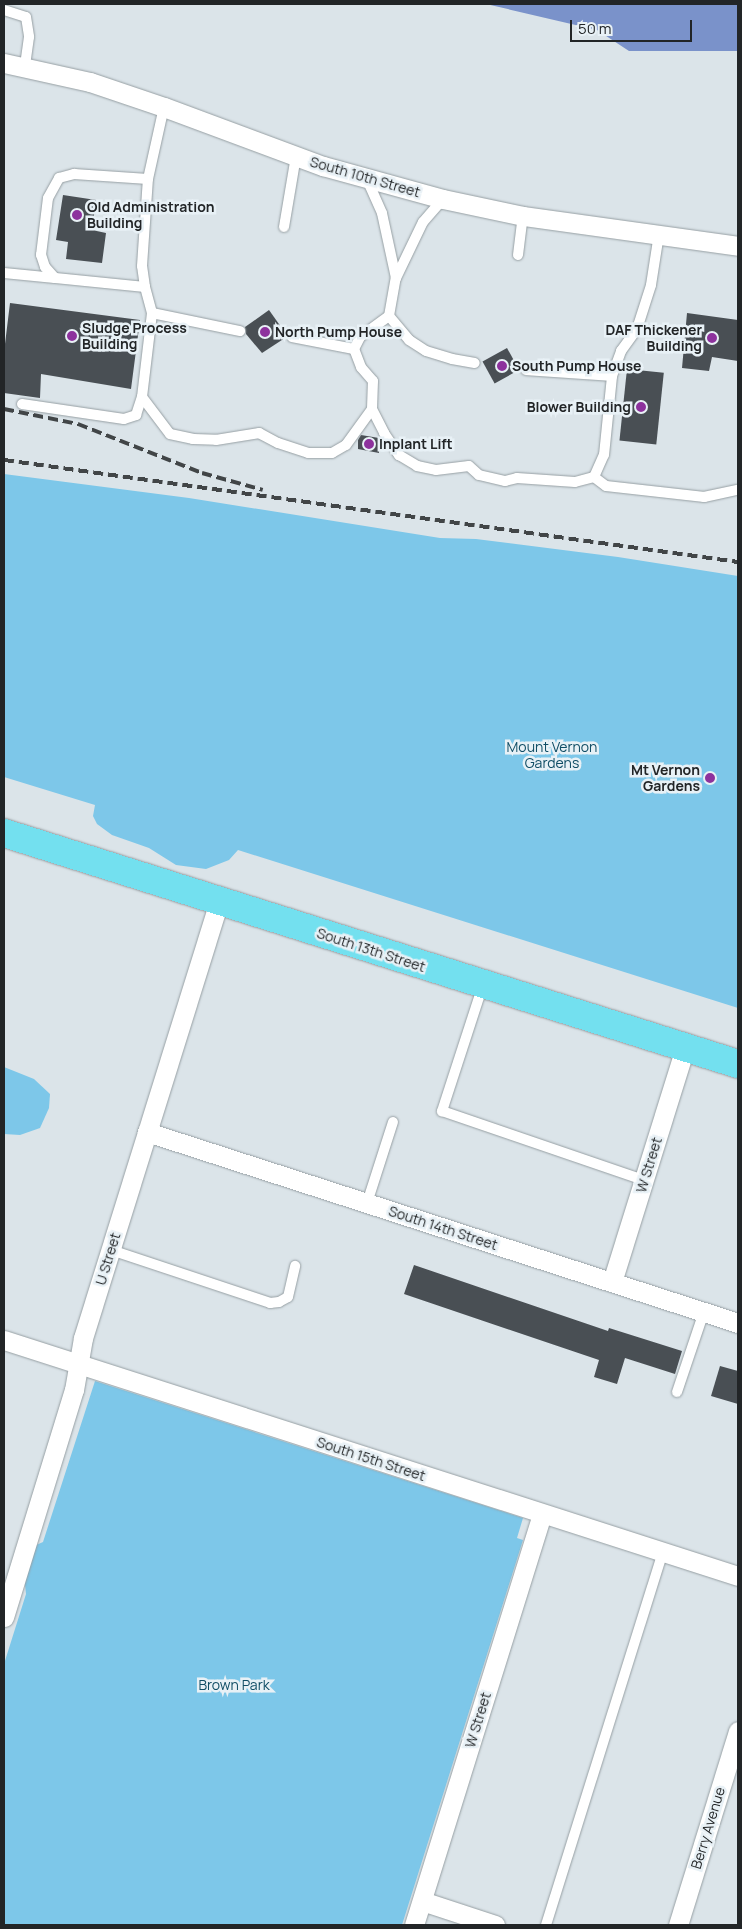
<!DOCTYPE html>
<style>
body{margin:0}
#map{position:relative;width:742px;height:1929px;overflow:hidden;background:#dbe4e9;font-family:Manrope,sans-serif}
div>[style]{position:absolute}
.green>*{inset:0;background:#7dc7e9}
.water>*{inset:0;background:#7a92ca}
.building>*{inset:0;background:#494f54;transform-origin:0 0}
.roads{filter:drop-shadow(0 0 1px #969fa3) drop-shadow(0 0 1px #969fa3)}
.service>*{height:10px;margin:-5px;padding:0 5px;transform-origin:5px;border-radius:5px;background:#fff}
.minor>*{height:19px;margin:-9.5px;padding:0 9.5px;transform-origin:9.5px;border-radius:9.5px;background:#fff}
.primary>*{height:28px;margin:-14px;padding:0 14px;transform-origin:14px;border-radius:14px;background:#73e0ef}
.rail>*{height:4px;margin-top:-2px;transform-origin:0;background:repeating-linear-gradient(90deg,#414547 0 10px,transparent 0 15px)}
.dots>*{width:14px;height:14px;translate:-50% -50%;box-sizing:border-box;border:2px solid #e8f1f6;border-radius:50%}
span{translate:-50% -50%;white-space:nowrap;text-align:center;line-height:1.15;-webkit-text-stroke:5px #e8f1f6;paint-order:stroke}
.street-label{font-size:14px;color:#222527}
.poi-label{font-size:14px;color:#222527;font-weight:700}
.left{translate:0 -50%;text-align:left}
.right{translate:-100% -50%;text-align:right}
.park-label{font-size:14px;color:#104d65}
.frame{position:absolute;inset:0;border:5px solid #222527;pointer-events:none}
.scale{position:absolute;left:570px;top:20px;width:122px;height:22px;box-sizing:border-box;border:2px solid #222527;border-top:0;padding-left:6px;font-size:15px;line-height:18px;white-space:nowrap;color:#222527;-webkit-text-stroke:4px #e8f1f6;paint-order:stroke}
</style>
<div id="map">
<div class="green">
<i style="clip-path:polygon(4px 474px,189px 498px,440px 538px,476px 539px,618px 557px,738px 576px,738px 1008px,238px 850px,229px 860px,206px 869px,176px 865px,149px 848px,112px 835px,97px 824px,93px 816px,95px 805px,4px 777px)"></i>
<i style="clip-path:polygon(4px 1067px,34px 1079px,50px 1094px,49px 1108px,40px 1128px,20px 1135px,4px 1134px)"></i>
<i style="clip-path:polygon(95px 1381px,523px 1518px,517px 1538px,523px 1540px,402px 1925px,4px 1925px,4px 1664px,26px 1594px,24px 1576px,34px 1546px,43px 1542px)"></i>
</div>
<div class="water">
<i style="clip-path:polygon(486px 4px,738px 4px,738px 51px,629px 51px,597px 30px)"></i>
</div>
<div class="building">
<i style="clip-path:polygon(63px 195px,96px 200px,92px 230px,106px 233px,102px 263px,66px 259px,68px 242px,56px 240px)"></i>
<i style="clip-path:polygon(10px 303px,140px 320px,131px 389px,41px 374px,40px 398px,4px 393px,4px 352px)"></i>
<i style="clip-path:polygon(269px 310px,286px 334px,285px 338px,262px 353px,246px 334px,245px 327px)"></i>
<i style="clip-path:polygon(687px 313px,738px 320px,738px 361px,712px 357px,709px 371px,682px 368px)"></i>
<i style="left:507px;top:348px;width:25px;height:28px;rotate:61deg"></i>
<i style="left:627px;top:369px;width:37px;height:72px;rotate:6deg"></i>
<i style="clip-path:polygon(361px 435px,379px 438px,379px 453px,358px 449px,358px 440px)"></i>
<i style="clip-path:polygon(414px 1265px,608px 1331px,609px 1328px,682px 1351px,675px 1374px,625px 1358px,617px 1384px,594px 1377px,599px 1360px,404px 1294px)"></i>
<i style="clip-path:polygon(720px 1366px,738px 1371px,738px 1404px,711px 1396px)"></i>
</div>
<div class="roads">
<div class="service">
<i style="left:4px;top:10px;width:23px;rotate:18deg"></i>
<i style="left:26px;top:17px;width:20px;rotate:81deg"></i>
<i style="left:29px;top:37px;width:29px;rotate:98deg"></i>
<i style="left:284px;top:227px;width:72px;rotate:-80.4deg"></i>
<i style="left:518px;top:255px;width:39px;rotate:-83deg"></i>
<i style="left:4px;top:273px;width:51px;rotate:5.6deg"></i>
<i style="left:396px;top:278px;width:62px;rotate:-64.3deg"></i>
<i style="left:423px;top:222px;width:30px;rotate:-49deg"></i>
<i style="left:145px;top:287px;width:90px;rotate:-174.3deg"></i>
<i style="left:55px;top:278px;width:15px;rotate:-132deg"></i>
<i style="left:45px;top:267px;width:13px;rotate:-108deg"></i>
<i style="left:41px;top:255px;width:57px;rotate:-83deg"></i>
<i style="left:48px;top:198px;width:23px;rotate:-61deg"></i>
<i style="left:59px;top:178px;width:16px;rotate:-15deg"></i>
<i style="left:74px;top:174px;width:74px;rotate:3.9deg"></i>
<i style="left:152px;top:313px;width:90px;rotate:11.6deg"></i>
<i style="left:389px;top:316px;width:31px;rotate:50deg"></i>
<i style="left:409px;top:340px;width:20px;rotate:33deg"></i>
<i style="left:426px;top:351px;width:27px;rotate:17deg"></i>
<i style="left:452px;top:359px;width:23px;rotate:10deg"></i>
<i style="left:292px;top:337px;width:63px;rotate:11deg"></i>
<i style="left:526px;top:370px;width:86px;rotate:4deg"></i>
<i style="left:142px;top:397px;width:46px;rotate:52.9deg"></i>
<i style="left:170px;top:434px;width:24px;rotate:12deg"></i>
<i style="left:193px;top:439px;width:23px;rotate:2deg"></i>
<i style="left:216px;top:440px;width:44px;rotate:-9.2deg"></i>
<i style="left:259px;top:433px;width:21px;rotate:28deg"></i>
<i style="left:278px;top:443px;width:32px;rotate:18deg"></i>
<i style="left:308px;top:453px;width:24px"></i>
<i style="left:332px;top:453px;width:16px;rotate:-30deg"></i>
<i style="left:346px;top:445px;width:44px;rotate:-54.2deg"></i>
<i style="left:372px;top:409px;width:28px;rotate:-88deg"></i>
<i style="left:373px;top:381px;width:18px;rotate:-131deg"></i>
<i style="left:361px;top:367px;width:19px;rotate:-111deg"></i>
<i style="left:354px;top:349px;width:13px;rotate:-63deg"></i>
<i style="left:360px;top:337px;width:36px;rotate:-36deg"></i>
<i style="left:389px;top:316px;width:39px;rotate:-80deg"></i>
<i style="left:396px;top:278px;width:66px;rotate:-102.2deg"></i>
<i style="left:382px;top:213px;width:36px;rotate:-114deg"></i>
<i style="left:22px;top:404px;width:103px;rotate:8.4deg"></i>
<i style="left:124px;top:419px;width:13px;rotate:-18deg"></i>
<i style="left:136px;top:415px;width:19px;rotate:-72deg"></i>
<i style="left:142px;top:397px;width:85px;rotate:-83.2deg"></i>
<i style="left:152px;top:313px;width:27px;rotate:-105deg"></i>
<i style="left:145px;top:287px;width:21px;rotate:-98deg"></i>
<i style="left:142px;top:266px;width:87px;rotate:-86.1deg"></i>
<i style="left:148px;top:179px;width:74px;rotate:-77.5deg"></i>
<i style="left:372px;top:409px;width:27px;rotate:63deg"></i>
<i style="left:384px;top:433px;width:27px;rotate:56deg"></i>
<i style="left:399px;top:455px;width:21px;rotate:31deg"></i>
<i style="left:417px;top:466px;width:19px;rotate:12deg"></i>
<i style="left:436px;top:470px;width:33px;rotate:-7deg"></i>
<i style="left:469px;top:466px;width:13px;rotate:42deg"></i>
<i style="left:479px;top:475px;width:27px;rotate:13deg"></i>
<i style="left:505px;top:481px;width:12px;rotate:-14deg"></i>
<i style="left:517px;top:478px;width:58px;rotate:3.9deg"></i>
<i style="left:575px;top:482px;width:20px;rotate:-15deg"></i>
<i style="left:594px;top:477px;width:24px;rotate:-66deg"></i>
<i style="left:604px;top:455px;width:79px;rotate:-84.2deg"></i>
<i style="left:612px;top:376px;width:27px;rotate:-70deg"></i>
<i style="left:621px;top:351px;width:27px;rotate:-54deg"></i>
<i style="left:637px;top:329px;width:46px;rotate:-72.3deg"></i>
<i style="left:651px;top:285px;width:52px;rotate:-81.1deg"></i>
<i style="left:594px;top:477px;width:15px;rotate:37deg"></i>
<i style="left:606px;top:486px;width:99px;rotate:6.4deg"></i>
<i style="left:704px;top:497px;width:35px;rotate:-12deg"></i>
<i style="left:483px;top:985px;width:133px;rotate:108deg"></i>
<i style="left:442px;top:1111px;width:213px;rotate:18.9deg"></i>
<i style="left:367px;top:1203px;width:85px;rotate:-72.2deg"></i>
<i style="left:111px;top:1250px;width:168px;rotate:18.4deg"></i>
<i style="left:270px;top:1303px;width:9px;rotate:-6deg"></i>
<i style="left:279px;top:1302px;width:10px;rotate:-29deg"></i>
<i style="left:288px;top:1297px;width:32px;rotate:-77deg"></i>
<i style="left:677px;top:1392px;width:84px;rotate:-71.4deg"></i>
<i style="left:546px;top:1925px;width:391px;rotate:-72.6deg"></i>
</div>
<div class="minor">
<i style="left:4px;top:63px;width:88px;rotate:12.5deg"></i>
<i style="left:90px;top:82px;width:78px;rotate:18.7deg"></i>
<i style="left:164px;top:107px;width:170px;rotate:20.4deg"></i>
<i style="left:323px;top:166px;width:124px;rotate:15.4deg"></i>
<i style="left:443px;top:199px;width:82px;rotate:12deg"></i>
<i style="left:523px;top:216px;width:217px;rotate:7.9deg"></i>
<i style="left:147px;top:1132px;width:621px;rotate:17.91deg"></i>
<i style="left:612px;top:1282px;width:246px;rotate:-72.7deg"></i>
<i style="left:4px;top:1340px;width:771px;rotate:17.82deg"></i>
<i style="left:4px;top:1617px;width:238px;rotate:-72.9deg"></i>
<i style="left:74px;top:1390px;width:53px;rotate:-80.2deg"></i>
<i style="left:83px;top:1338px;width:457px;rotate:-72.7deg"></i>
<i style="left:422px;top:1901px;width:77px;rotate:18.2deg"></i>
<i style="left:414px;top:1925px;width:430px;rotate:-72.7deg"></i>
<i style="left:678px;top:1925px;width:203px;rotate:-72.8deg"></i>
</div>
<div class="primary">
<i style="left:4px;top:833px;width:769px;rotate:17.47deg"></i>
</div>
</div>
<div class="rail">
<i style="left:4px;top:409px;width:76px;rotate:11.5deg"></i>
<i style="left:78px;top:424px;width:133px;rotate:21.6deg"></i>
<i style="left:202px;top:473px;width:63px;rotate:15.6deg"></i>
<i style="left:4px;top:460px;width:741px;rotate:7.91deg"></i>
</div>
<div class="dots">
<i style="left:77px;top:215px;background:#8d329d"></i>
<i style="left:265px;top:332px;background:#8d329d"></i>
<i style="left:72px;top:336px;background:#8d329d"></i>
<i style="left:712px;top:338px;background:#8d329d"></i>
<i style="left:502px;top:366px;background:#8d329d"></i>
<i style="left:641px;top:407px;background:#8d329d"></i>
<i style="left:369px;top:444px;background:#8d329d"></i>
<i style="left:710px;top:778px;background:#8d329d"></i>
</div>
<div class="street-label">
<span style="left:365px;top:177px;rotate:16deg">South 10th Street</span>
<span style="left:371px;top:950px;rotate:18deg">South 13th Street</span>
<span style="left:649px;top:1165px;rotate:-73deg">W Street</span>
<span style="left:443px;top:1228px;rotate:18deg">South 14th Street</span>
<span style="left:108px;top:1259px;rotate:-73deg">U Street</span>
<span style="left:371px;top:1459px;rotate:18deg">South 15th Street</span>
<span style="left:478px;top:1720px;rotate:-73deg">W Street</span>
<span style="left:708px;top:1828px;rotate:-73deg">Berry Avenue</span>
</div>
<div class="poi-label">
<span class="left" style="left:87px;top:215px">Old Administration<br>Building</span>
<span class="left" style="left:82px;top:336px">Sludge Process<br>Building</span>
<span class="right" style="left:702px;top:338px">DAF Thickener<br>Building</span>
<span class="left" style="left:275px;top:332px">North Pump House</span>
<span class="left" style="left:512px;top:366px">South Pump House</span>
<span class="right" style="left:631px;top:407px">Blower Building</span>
<span class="left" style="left:379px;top:444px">Inplant Lift</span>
<span class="right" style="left:700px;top:778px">Mt Vernon<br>Gardens</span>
</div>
<div class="park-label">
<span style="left:552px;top:755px">Mount Vernon<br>Gardens</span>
<span style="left:234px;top:1685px">Brown Park</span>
</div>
<div class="frame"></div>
<div class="scale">50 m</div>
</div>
